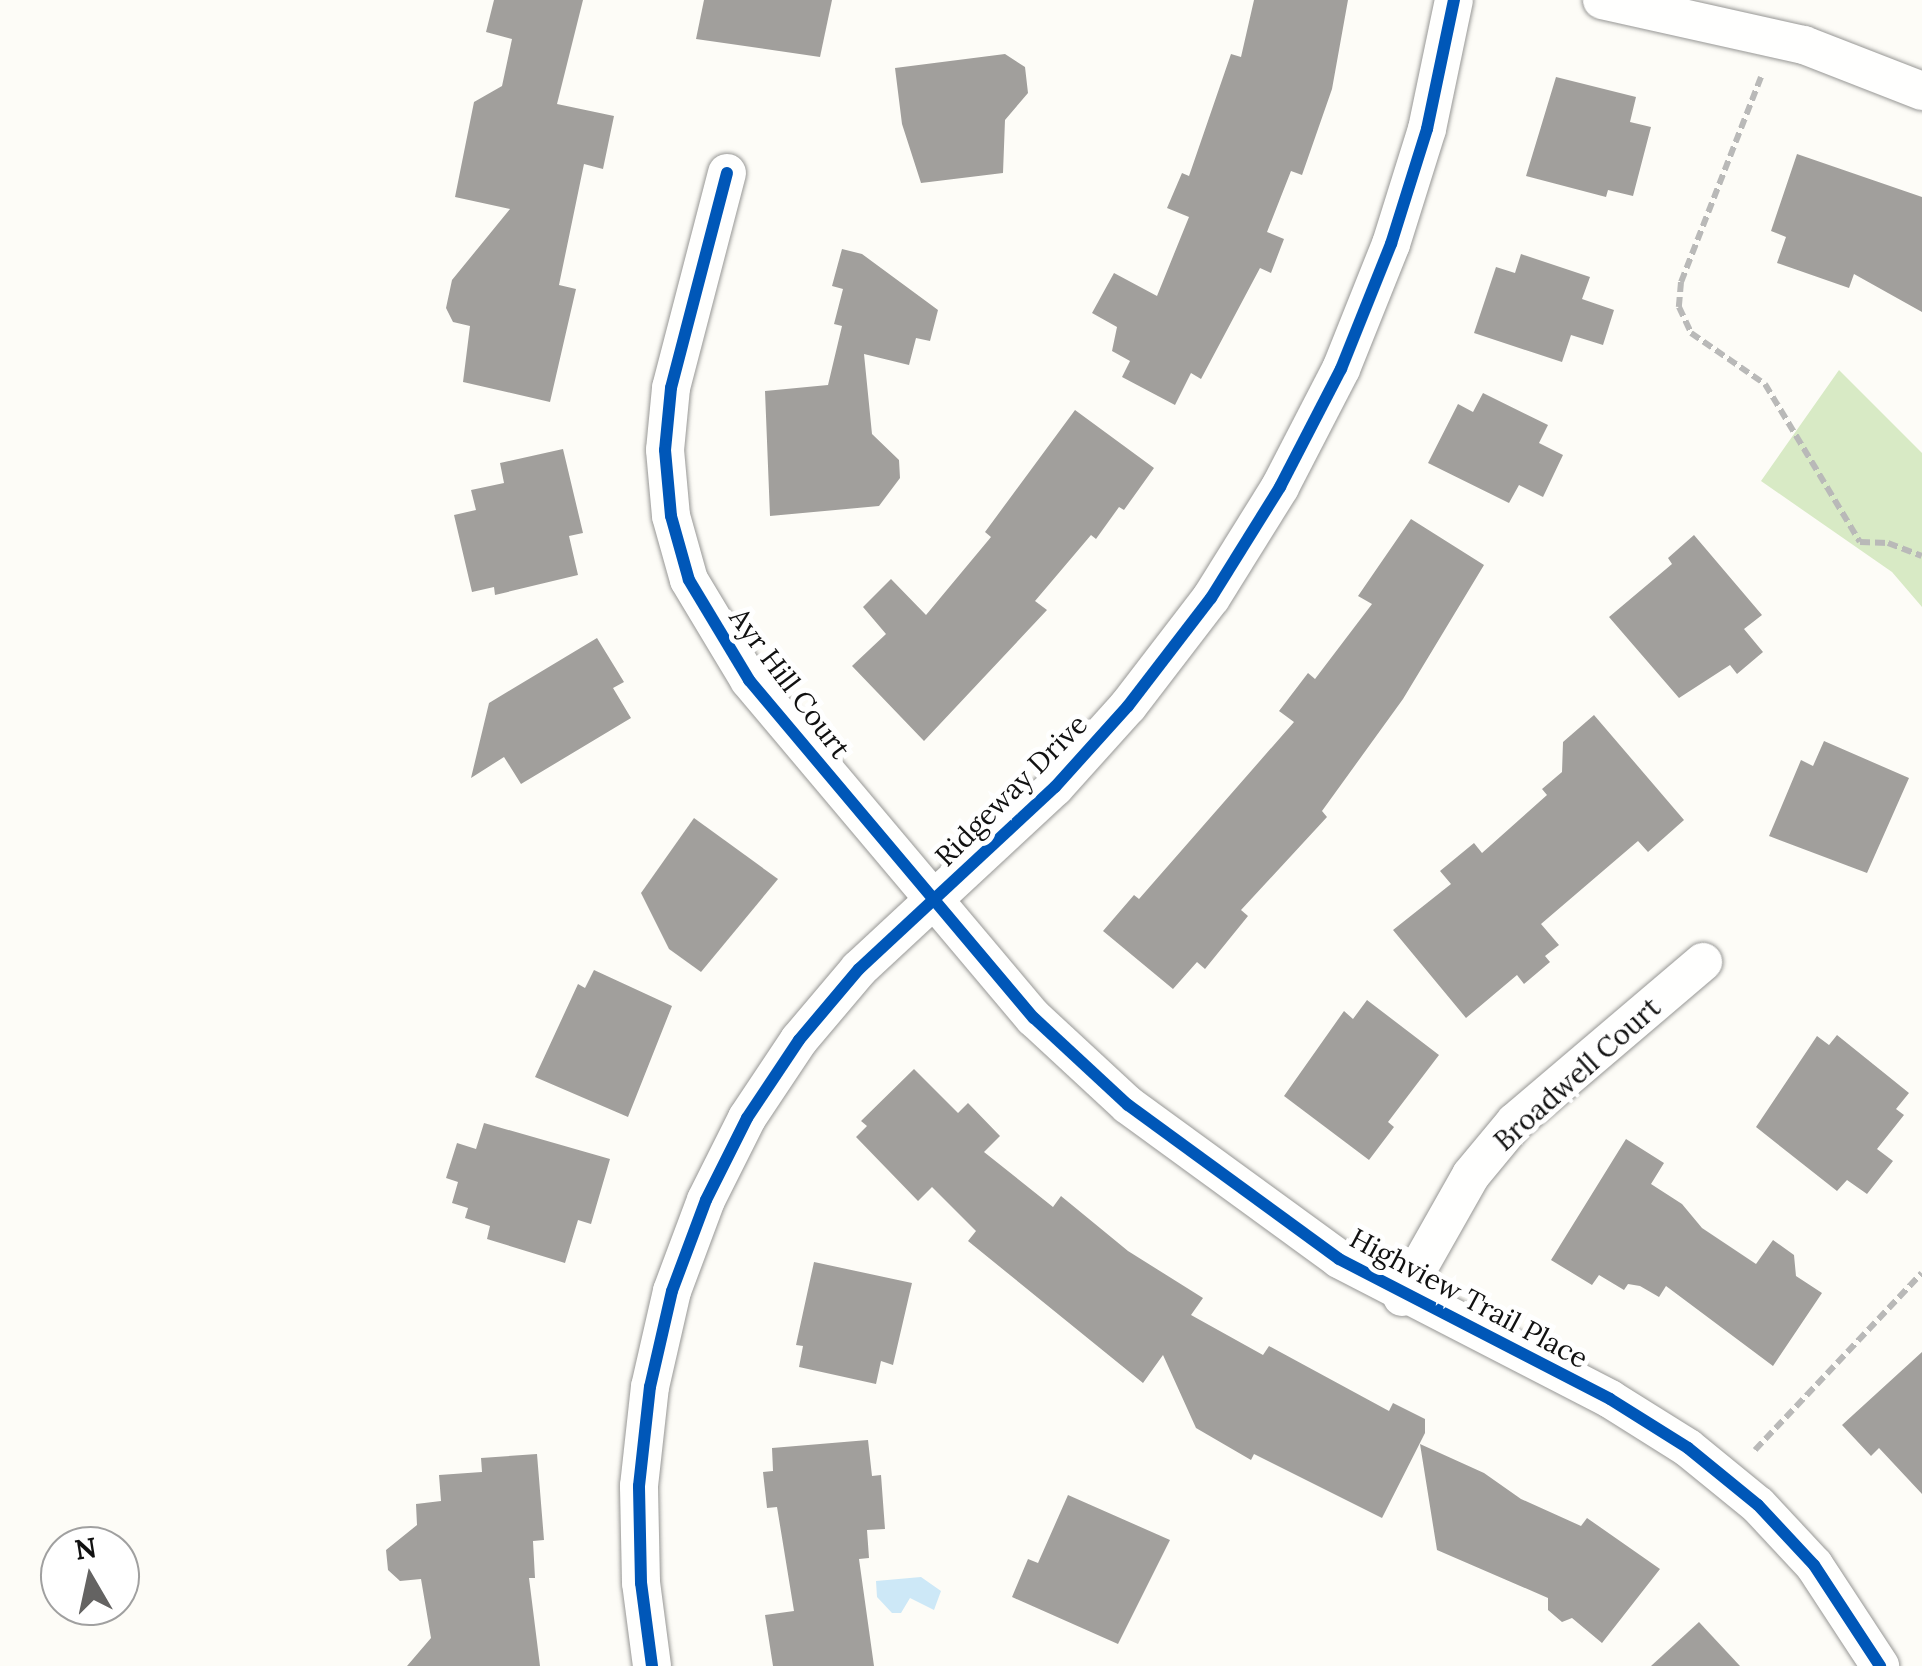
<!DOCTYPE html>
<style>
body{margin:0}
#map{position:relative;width:1922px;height:1666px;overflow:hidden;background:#fdfcf7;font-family:Lora,serif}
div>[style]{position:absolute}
.forest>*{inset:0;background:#d8eac5}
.water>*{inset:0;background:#cde8f7}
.building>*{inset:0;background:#a19f9c}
.path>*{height:6px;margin-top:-3px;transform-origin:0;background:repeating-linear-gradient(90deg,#b9b9b8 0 10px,transparent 0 15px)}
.roads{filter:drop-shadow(0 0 2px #979795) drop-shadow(0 0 2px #979795)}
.street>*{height:38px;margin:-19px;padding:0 19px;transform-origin:19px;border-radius:19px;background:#fffffe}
.cycleway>*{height:12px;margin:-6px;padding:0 6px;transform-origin:6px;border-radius:6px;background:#0057b8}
span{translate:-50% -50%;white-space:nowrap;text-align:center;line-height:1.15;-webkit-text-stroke:10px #fff;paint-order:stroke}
.street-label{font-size:28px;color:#111}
.north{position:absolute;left:40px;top:1526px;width:100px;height:100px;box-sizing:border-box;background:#fff;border:2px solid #a0a0a0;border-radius:50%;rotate:351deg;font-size:28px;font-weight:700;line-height:40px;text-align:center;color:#111}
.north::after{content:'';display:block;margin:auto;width:35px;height:45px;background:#646362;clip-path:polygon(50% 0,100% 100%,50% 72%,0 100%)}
</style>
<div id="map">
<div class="forest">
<i style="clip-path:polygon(1839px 370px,1922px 453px,1922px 607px,1892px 572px,1761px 481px)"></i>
</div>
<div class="water">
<i style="clip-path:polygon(921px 1577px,941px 1591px,934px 1610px,910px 1598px,901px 1613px,892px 1613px,877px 1597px,876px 1581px)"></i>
</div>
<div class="building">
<i style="clip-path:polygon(494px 0,583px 0,557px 104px,614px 116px,603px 169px,584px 164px,559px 285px,576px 289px,550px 402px,463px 382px,470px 326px,453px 322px,446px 308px,452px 280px,510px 209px,455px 197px,474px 102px,502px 86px,512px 39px,486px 32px)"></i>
<i style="clip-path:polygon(704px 0,832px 0,820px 57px,696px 39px)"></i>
<i style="clip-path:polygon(1254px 0,1348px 0,1332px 89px,1302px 175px,1291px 171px,1267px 232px,1284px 239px,1271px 273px,1260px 268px,1201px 379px,1191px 373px,1175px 405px,1122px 377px,1130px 361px,1112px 351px,1117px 327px,1092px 313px,1114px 273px,1157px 296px,1189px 217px,1167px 208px,1182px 173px,1189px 176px,1231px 54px,1241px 57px)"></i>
<i style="clip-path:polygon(1005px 54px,1025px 67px,1028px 93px,1005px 120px,1003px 173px,921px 183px,902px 124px,895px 68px)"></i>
<i style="clip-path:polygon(1556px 77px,1636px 97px,1630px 122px,1651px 127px,1633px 196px,1608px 190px,1606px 197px,1526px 176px)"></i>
<i style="clip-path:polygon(1797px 154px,1922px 197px,1922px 312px,1854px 274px,1849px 288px,1777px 263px,1786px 237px,1771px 231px)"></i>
<i style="clip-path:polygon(842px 249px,862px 254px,938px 310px,930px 341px,916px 338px,909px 365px,864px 354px,872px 434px,899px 460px,900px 478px,879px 506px,770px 516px,765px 391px,828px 385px,842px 326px,834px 324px,843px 289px,832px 286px)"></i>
<i style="clip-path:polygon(1521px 254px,1590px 277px,1582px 299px,1614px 310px,1603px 345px,1571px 335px,1562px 362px,1474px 333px,1496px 267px,1515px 273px)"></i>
<i style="clip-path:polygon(1483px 393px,1548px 425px,1539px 443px,1563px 455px,1543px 497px,1519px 485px,1509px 503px,1428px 463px,1458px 404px,1473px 412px)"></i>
<i style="clip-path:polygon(1075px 410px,1154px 468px,1124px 510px,1119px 507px,1096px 539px,1091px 535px,1035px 601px,1047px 610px,924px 741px,852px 666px,886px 634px,863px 607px,891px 579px,926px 615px,991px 537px,985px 532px)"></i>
<i style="clip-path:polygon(563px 449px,583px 533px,569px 536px,578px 575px,495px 595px,494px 587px,472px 592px,454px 515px,476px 510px,471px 490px,504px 483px,500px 463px)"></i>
<i style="clip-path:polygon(1411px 519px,1484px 565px,1403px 699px,1322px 811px,1327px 817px,1241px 910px,1248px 916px,1205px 969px,1197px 962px,1173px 989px,1103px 931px,1134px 895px,1139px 899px,1294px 722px,1279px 711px,1308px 673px,1315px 679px,1372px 604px,1358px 596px)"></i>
<i style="clip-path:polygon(1694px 535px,1762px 615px,1744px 629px,1763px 652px,1737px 674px,1730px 665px,1679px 698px,1609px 617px,1672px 564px,1668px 558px)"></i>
<i style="clip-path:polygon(597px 638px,624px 682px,613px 688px,631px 718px,521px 784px,504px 757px,471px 778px,489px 703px)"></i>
<i style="clip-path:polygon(1594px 715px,1684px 820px,1648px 852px,1638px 841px,1541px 924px,1559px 945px,1545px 956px,1550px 962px,1524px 984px,1517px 975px,1466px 1018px,1393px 930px,1451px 884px,1440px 871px,1474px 843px,1482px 853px,1547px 795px,1542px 789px,1562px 772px,1563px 742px)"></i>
<i style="clip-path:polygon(1824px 741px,1909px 778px,1867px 873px,1769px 836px,1801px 760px,1813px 766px)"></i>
<i style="clip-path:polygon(694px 818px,778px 879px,701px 972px,669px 949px,641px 893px)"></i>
<i style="clip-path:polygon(594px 970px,672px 1006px,628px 1117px,535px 1077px,578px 984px,585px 988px)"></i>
<i style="clip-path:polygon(1367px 1000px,1439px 1055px,1388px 1122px,1394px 1127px,1369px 1160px,1284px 1096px,1344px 1011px,1353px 1019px)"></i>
<i style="clip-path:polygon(1837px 1035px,1909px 1093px,1896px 1109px,1904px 1115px,1877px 1149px,1893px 1161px,1867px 1194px,1847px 1180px,1837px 1191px,1756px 1127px,1817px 1036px,1829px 1045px)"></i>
<i style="clip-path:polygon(914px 1069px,958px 1113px,968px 1103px,1000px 1136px,984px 1152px,1053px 1207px,1061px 1196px,1128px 1251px,1203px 1298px,1191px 1315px,1263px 1355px,1269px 1346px,1389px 1411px,1393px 1403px,1425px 1419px,1425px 1433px,1382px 1518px,1254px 1454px,1251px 1460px,1196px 1428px,1163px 1355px,1143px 1383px,968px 1241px,976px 1231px,932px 1187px,918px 1201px,856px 1137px,867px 1126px,861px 1121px)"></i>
<i style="clip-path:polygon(484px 1123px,610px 1159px,591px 1224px,578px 1220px,565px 1263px,487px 1239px,490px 1226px,465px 1218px,468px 1208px,452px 1203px,458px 1182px,446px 1178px,457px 1143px,476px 1149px)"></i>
<i style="clip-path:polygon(1626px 1139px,1664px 1163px,1651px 1184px,1682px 1204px,1702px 1228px,1756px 1264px,1773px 1240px,1794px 1255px,1796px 1276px,1822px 1293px,1773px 1366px,1666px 1286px,1659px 1297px,1640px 1286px,1628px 1284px,1624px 1290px,1599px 1275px,1592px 1285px,1551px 1260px)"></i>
<i style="clip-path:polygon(814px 1262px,912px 1283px,893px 1365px,881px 1361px,876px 1384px,799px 1367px,803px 1346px,796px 1345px)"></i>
<i style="clip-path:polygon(1922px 1352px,1922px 1494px,1879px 1448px,1871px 1456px,1842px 1425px)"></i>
<i style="clip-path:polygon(868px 1440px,872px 1476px,881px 1475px,885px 1529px,867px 1530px,869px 1558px,859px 1559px,874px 1666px,773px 1666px,765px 1615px,794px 1611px,777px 1507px,767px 1508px,763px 1472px,773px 1471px,772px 1448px)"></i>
<i style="clip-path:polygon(1420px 1444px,1484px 1473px,1521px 1499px,1581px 1526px,1587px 1518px,1660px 1569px,1602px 1643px,1572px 1618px,1562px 1622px,1548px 1610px,1548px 1598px,1437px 1550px)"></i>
<i style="clip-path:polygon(537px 1454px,544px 1540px,533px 1541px,535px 1578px,529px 1578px,540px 1666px,407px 1666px,431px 1638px,421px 1579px,400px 1581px,388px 1570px,386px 1550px,417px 1525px,416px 1504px,441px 1501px,439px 1475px,482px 1472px,481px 1458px)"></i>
<i style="clip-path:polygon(1068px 1495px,1170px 1540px,1118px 1644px,1012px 1597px,1028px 1559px,1038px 1563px)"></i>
<i style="clip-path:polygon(1699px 1622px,1740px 1666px,1651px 1666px)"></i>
</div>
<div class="path">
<i style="left:1761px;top:77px;width:220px;rotate:111.3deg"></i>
<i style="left:1681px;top:282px;width:25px;rotate:95deg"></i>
<i style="left:1679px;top:307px;width:29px;rotate:65deg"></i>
<i style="left:1691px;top:333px;width:90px;rotate:34.6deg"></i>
<i style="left:1765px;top:384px;width:184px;rotate:59deg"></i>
<i style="left:1860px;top:542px;width:28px;rotate:2deg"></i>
<i style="left:1888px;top:543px;width:36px;rotate:21deg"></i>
<i style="left:1755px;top:1450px;width:243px;rotate:-46.7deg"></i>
</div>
<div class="roads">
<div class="street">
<i style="left:1602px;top:0;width:207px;rotate:12.6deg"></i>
<i style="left:1804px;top:45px;width:127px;rotate:21.3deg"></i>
<i style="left:727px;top:173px;width:222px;rotate:104.6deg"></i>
<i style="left:671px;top:388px;width:62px;rotate:95.5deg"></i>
<i style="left:665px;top:450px;width:66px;rotate:84.8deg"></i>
<i style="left:671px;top:516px;width:66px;rotate:74.3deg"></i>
<i style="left:689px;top:580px;width:117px;rotate:59deg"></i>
<i style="left:749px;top:680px;width:442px;rotate:49.9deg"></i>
<i style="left:1034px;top:1018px;width:128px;rotate:42.8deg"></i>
<i style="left:1128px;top:1105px;width:261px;rotate:36.1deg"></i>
<i style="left:1339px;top:1259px;width:305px;rotate:27.3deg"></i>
<i style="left:1610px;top:1399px;width:92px;rotate:32.1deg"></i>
<i style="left:1688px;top:1448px;width:90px;rotate:39.2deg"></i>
<i style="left:1758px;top:1505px;width:82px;rotate:47deg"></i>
<i style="left:1814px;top:1565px;width:121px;rotate:56.8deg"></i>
<i style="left:1402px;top:1297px;width:140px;rotate:-60.5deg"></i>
<i style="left:1471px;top:1175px;width:69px;rotate:-50.3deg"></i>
<i style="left:1515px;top:1122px;width:247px;rotate:-40.4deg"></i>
<i style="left:652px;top:1666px;width:84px;rotate:-97.5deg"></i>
<i style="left:641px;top:1583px;width:97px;rotate:-91.2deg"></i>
<i style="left:639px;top:1486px;width:100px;rotate:-83.7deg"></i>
<i style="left:650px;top:1387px;width:98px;rotate:-77.1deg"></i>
<i style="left:672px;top:1291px;width:97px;rotate:-69.5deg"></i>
<i style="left:706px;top:1200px;width:92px;rotate:-63.4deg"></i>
<i style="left:747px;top:1118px;width:94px;rotate:-56.3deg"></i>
<i style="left:799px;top:1040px;width:93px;rotate:-49.8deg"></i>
<i style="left:859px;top:969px;width:267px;rotate:-42.9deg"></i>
<i style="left:1055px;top:787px;width:109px;rotate:-48deg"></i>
<i style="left:1128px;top:706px;width:136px;rotate:-52.5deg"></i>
<i style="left:1211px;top:598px;width:131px;rotate:-58.1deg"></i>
<i style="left:1280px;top:487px;width:133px;rotate:-62.7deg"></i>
<i style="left:1341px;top:369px;width:135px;rotate:-68.2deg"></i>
<i style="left:1391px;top:244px;width:121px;rotate:-72.6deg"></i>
<i style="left:1427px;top:129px;width:132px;rotate:-78.2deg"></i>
</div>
</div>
<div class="cycleway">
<i style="left:727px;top:173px;width:222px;rotate:104.6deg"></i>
<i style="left:671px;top:388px;width:62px;rotate:95.5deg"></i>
<i style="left:665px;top:450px;width:66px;rotate:84.8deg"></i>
<i style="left:671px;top:516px;width:66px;rotate:74.3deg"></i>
<i style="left:689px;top:580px;width:117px;rotate:59deg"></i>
<i style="left:749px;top:680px;width:442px;rotate:49.9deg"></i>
<i style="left:1034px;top:1018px;width:128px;rotate:42.8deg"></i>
<i style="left:1128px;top:1105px;width:261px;rotate:36.1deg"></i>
<i style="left:1339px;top:1259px;width:305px;rotate:27.3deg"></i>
<i style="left:1610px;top:1399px;width:92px;rotate:32.1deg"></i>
<i style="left:1688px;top:1448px;width:90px;rotate:39.2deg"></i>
<i style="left:1758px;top:1505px;width:82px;rotate:47deg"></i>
<i style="left:1814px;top:1565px;width:121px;rotate:56.8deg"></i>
<i style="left:652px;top:1666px;width:84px;rotate:-97.5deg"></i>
<i style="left:641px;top:1583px;width:97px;rotate:-91.2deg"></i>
<i style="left:639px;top:1486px;width:100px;rotate:-83.7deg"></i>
<i style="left:650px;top:1387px;width:98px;rotate:-77.1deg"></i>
<i style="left:672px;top:1291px;width:97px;rotate:-69.5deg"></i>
<i style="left:706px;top:1200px;width:92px;rotate:-63.4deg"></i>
<i style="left:747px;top:1118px;width:94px;rotate:-56.3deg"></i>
<i style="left:799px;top:1040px;width:93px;rotate:-49.8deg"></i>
<i style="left:859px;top:969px;width:267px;rotate:-42.9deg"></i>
<i style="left:1055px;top:787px;width:109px;rotate:-48deg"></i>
<i style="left:1128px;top:706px;width:136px;rotate:-52.5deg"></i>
<i style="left:1211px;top:598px;width:131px;rotate:-58.1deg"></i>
<i style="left:1280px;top:487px;width:133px;rotate:-62.7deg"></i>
<i style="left:1341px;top:369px;width:135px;rotate:-68.2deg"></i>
<i style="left:1391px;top:244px;width:121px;rotate:-72.6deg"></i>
<i style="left:1427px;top:129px;width:132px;rotate:-78.2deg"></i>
</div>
<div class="street-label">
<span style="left:790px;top:683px;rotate:53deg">Ayr Hill Court</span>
<span style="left:1011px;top:790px;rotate:-45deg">Ridgeway Drive</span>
<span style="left:1577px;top:1074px;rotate:-42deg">Broadwell Court</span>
<span style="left:1469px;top:1298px;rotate:28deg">Highview Trail Place</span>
</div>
<div class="north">N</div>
</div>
